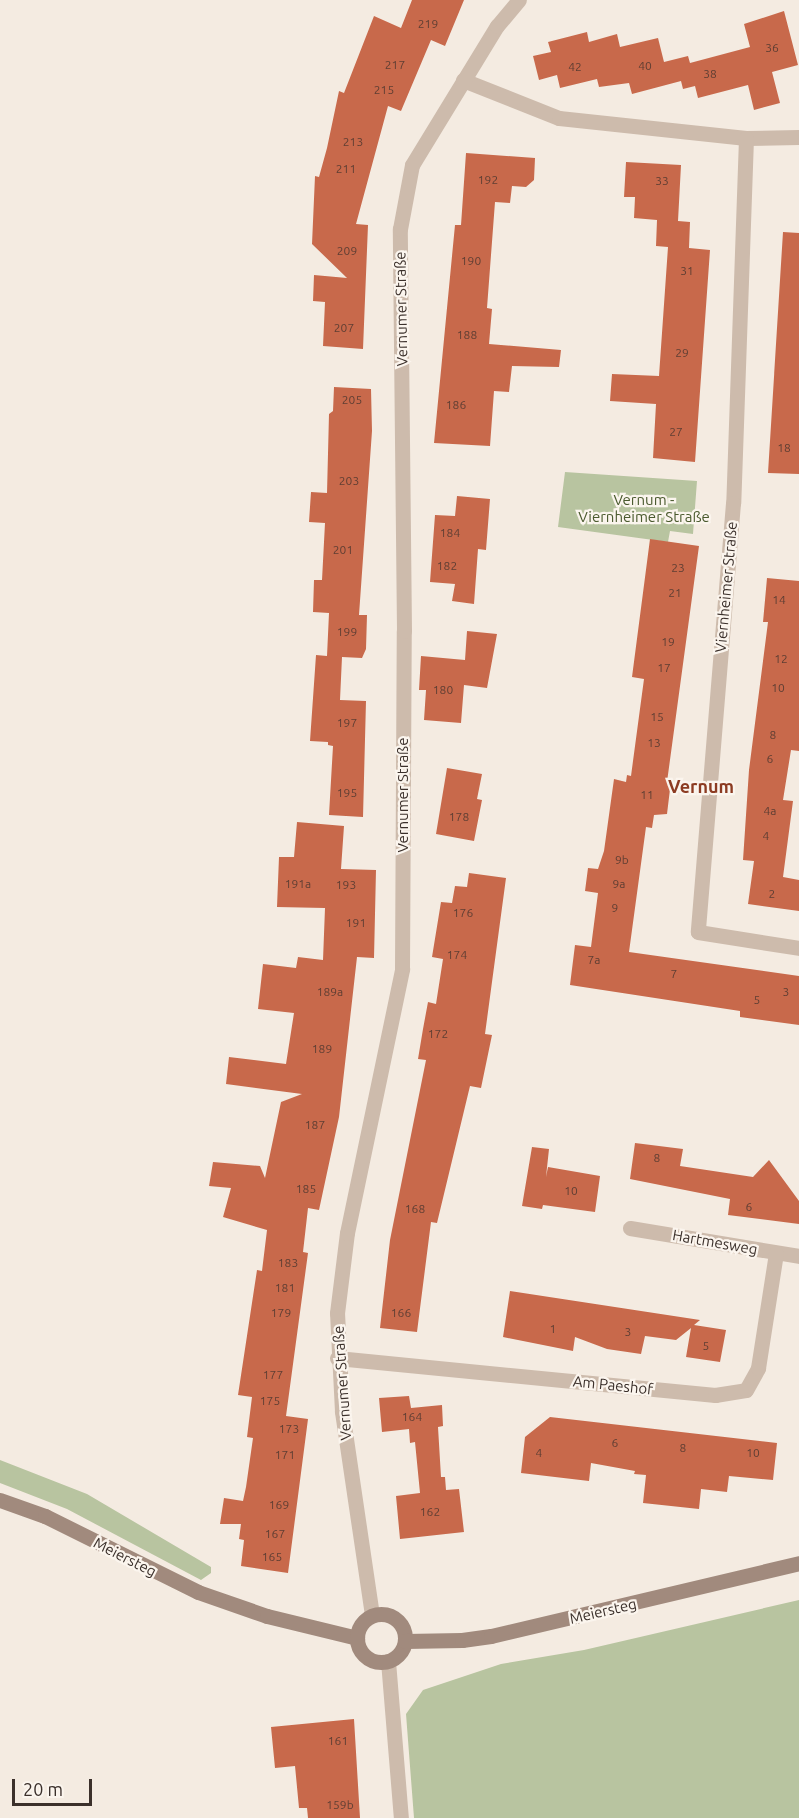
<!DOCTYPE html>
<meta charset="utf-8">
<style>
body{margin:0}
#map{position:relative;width:799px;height:1818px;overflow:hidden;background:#f4ebe1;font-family:Ubuntu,sans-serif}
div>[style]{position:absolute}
.green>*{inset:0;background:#b8c4a0}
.building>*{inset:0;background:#c8694b}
.street>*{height:15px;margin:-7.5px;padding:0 7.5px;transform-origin:7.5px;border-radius:7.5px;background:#cdbbac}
.secondary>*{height:15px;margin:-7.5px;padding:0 7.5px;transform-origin:7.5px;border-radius:7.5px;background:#a18a7d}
.secondary>.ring{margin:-7.5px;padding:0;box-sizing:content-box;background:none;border:15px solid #a18a7d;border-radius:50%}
span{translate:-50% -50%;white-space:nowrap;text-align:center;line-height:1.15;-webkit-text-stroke:4.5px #fbf5ee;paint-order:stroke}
.number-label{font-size:12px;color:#5e3e33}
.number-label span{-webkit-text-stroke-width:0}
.street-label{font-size:15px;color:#3b302b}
.park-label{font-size:15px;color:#4a5a2e}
.quarter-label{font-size:18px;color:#8c3b22;font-weight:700}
.scale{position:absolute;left:12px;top:1779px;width:80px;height:27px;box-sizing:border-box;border:3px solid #3b302b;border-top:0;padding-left:8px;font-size:18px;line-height:21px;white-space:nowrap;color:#3b302b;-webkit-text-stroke:4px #fbf5ee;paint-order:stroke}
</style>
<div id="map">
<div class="green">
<i style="clip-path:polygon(565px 472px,697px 481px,693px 534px,670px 531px,668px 542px,558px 527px)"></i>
<i style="clip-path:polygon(0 1460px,87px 1494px,211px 1567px,211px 1573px,201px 1580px,67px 1509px,0 1483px)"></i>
<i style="clip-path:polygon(799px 1600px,799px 1818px,414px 1818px,406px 1714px,423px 1690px,501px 1664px,584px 1650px)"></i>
</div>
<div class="building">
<i style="clip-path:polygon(412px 0,464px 0,445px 46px,431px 40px,401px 111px,388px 106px,356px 224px,368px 225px,363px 349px,323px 346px,325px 302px,313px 301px,314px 275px,347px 278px,312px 244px,315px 176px,319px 177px,327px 148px,339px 91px,344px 93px,374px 16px,401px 28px)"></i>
<i style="clip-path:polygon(784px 11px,798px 65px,772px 72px,780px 103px,754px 110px,748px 85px,698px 98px,695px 86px,683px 89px,681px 81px,632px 94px,629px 83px,599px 87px,597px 79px,560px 88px,557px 75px,539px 80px,533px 56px,551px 52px,548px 42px,587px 32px,589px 42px,617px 34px,620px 47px,658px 38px,664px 62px,688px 56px,690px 63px,750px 47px,744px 24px)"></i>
<i style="clip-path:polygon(466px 153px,535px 158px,534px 180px,526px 187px,512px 186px,510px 203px,495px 202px,487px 308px,492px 309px,489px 344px,561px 350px,559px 367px,512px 366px,509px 392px,494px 391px,490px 446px,434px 443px,455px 225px,461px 225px)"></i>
<i style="clip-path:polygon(626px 162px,681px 165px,678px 221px,690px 222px,689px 248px,710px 250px,695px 462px,653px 458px,656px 404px,610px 401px,612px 374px,659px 376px,668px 247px,656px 246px,657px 220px,634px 218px,635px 197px,624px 197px)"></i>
<i style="clip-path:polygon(783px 232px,799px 233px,799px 474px,768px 473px)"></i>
<i style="clip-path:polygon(334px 387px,371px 389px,372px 431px,359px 615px,367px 615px,366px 649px,362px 658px,342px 657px,340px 700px,366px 701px,363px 817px,329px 815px,333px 746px,328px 745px,328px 742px,310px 741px,316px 655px,327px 656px,329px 613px,313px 612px,314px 580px,322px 580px,325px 523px,309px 522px,311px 492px,327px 493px,329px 414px,333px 411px)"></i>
<i style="clip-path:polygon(457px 496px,490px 499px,486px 550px,478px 549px,474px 604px,452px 601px,455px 584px,430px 582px,435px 515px,455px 516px)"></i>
<i style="clip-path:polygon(650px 539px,699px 546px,667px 782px,671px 781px,667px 814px,654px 815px,652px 828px,646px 827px,629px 952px,799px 976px,799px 1025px,740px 1017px,740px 1011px,570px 985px,575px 945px,591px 947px,598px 893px,585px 891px,588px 868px,598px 869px,604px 851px,614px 779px,626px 782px,627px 775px,631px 776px,644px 679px,632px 677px)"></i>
<i style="clip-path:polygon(767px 578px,799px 581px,799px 751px,791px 750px,783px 800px,793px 801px,783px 877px,799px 880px,799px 911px,748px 904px,754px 861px,743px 860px,749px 770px,768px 622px,763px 622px)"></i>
<i style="clip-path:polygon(467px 631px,497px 634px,487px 688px,464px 685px,461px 723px,424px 720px,426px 690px,419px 690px,421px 656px,465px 660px)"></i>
<i style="clip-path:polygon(447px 768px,482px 774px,477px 799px,482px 800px,474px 841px,436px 834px)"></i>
<i style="clip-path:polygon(297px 822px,344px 826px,341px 869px,376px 870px,374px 958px,357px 957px,339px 1117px,319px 1210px,308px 1208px,303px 1252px,308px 1253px,286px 1416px,308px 1419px,288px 1573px,241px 1566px,244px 1540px,239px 1539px,241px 1524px,220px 1524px,224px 1498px,243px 1501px,246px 1487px,253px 1438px,247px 1437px,252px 1397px,238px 1395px,257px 1270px,262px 1271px,267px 1230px,223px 1217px,231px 1188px,209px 1186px,213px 1162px,260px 1166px,265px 1178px,281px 1102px,302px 1094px,226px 1084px,229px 1057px,286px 1064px,294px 1013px,258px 1009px,263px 964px,296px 968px,298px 957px,323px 960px,325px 908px,277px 907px,279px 857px,294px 857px)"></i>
<i style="clip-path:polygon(469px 873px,506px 878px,485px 1034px,492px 1035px,481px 1088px,470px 1086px,437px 1223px,431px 1222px,417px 1332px,380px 1328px,390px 1240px,426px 1060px,418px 1059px,423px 1029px,428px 1002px,436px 1004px,443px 959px,432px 957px,441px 902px,452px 903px,455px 886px,467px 887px)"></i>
<i style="clip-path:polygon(635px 1143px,683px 1149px,680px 1166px,753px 1177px,769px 1160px,799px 1201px,799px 1224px,728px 1215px,730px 1199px,630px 1179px)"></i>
<i style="clip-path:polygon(532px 1147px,549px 1149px,546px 1177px,548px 1167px,600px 1176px,595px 1212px,543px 1205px,542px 1209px,522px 1206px)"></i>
<i style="clip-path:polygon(510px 1291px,700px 1320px,694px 1325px,726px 1330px,720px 1362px,686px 1357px,691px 1328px,676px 1340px,645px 1336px,641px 1354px,607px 1349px,575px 1337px,573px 1351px,503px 1337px)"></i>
<i style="clip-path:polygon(409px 1396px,411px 1408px,442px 1405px,443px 1426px,438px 1427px,441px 1477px,445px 1477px,446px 1490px,459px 1489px,464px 1532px,400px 1539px,396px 1496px,420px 1493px,415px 1442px,410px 1443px,409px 1429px,382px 1432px,379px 1398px)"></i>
<i style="clip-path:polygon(550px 1417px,777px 1443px,773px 1480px,729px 1476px,727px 1492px,701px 1489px,699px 1509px,643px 1503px,646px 1475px,634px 1474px,635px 1471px,591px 1463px,589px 1481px,521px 1473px,525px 1437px)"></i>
<i style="clip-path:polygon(354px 1719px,360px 1818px,308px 1818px,307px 1808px,299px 1808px,295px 1766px,275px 1768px,271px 1727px)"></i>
</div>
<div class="street">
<i style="left:463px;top:80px;width:103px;rotate:21.6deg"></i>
<i style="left:559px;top:118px;width:188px;rotate:6.1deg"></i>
<i style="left:746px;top:138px;width:53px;rotate:-1.1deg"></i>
<i style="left:746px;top:138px;width:365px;rotate:92deg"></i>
<i style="left:733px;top:503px;width:430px;rotate:94.7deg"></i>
<i style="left:698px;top:932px;width:102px;rotate:9deg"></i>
<i style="left:630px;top:1228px;width:171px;rotate:9.4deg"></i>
<i style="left:337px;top:1358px;width:380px;rotate:5.6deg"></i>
<i style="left:715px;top:1395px;width:31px;rotate:-9deg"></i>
<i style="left:746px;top:1390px;width:25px;rotate:-61deg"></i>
<i style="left:758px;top:1368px;width:116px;rotate:-81.1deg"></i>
<i style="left:372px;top:1615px;width:206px;rotate:-98.4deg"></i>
<i style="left:342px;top:1411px;width:98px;rotate:-92.9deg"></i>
<i style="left:337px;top:1313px;width:81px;rotate:-82.9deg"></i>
<i style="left:347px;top:1233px;width:270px;rotate:-78.2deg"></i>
<i style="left:402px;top:969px;width:338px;rotate:-89.7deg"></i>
<i style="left:404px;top:631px;width:402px;rotate:-90.6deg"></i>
<i style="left:400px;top:229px;width:65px;rotate:-79.4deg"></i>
<i style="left:412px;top:165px;width:163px;rotate:-58.6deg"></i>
<i style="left:497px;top:26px;width:34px;rotate:-50deg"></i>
<i style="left:388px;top:1661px;width:158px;rotate:85.3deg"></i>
</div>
<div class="secondary">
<i style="left:0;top:1500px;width:48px;rotate:19.6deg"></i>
<i style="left:45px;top:1516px;width:171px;rotate:26.4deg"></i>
<i style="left:198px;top:1592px;width:73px;rotate:19.2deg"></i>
<i style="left:267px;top:1616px;width:93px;rotate:13.7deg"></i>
<i class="ring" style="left:357px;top:1614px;width:33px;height:33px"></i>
<i style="left:405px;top:1641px;width:57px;rotate:-1deg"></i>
<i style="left:462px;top:1640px;width:29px;rotate:-8deg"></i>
<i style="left:491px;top:1636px;width:317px;rotate:-13.3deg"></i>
</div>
<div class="number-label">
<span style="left:428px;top:24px">219</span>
<span style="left:772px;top:48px">36</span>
<span style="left:395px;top:65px">217</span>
<span style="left:645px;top:66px">40</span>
<span style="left:575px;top:67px">42</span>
<span style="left:710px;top:74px">38</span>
<span style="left:384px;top:90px">215</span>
<span style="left:353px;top:142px">213</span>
<span style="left:346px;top:169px">211</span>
<span style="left:488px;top:180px">192</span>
<span style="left:662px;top:181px">33</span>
<span style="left:347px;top:251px">209</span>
<span style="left:471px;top:261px">190</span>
<span style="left:687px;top:271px">31</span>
<span style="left:344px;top:328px">207</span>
<span style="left:467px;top:335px">188</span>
<span style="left:682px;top:353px">29</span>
<span style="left:352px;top:400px">205</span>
<span style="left:456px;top:405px">186</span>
<span style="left:676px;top:432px">27</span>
<span style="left:784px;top:448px">18</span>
<span style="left:349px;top:481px">203</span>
<span style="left:450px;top:533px">184</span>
<span style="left:343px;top:550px">201</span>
<span style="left:447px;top:566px">182</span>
<span style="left:678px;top:568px">23</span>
<span style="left:675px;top:593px">21</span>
<span style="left:779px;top:600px">14</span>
<span style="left:347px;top:632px">199</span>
<span style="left:668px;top:642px">19</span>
<span style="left:781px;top:659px">12</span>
<span style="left:664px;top:668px">17</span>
<span style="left:778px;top:688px">10</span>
<span style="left:443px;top:690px">180</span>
<span style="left:657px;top:717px">15</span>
<span style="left:347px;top:723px">197</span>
<span style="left:773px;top:735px">8</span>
<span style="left:654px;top:743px">13</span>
<span style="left:770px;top:759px">6</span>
<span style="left:347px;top:793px">195</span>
<span style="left:647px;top:795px">11</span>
<span style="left:770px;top:811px">4a</span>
<span style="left:459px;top:817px">178</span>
<span style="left:766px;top:836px">4</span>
<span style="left:622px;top:860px">9b</span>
<span style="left:298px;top:884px">191a</span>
<span style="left:619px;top:884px">9a</span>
<span style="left:346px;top:885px">193</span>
<span style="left:772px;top:894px">2</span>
<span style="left:615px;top:908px">9</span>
<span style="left:463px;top:913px">176</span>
<span style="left:356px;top:923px">191</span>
<span style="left:457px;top:955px">174</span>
<span style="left:594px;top:960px">7a</span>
<span style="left:674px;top:974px">7</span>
<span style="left:330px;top:992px">189a</span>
<span style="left:786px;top:992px">3</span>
<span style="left:757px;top:1000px">5</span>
<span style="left:438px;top:1034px">172</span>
<span style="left:322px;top:1049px">189</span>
<span style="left:315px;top:1125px">187</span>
<span style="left:657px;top:1158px">8</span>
<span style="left:306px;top:1189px">185</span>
<span style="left:571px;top:1191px">10</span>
<span style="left:749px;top:1207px">6</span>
<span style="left:415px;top:1209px">168</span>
<span style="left:288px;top:1263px">183</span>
<span style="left:285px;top:1288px">181</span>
<span style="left:281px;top:1313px">179</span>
<span style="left:401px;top:1313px">166</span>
<span style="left:553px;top:1329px">1</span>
<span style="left:628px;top:1332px">3</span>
<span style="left:706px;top:1346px">5</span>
<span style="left:273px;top:1375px">177</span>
<span style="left:270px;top:1401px">175</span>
<span style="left:412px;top:1417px">164</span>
<span style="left:289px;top:1429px">173</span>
<span style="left:615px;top:1443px">6</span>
<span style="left:683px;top:1448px">8</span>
<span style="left:539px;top:1453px">4</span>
<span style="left:753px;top:1453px">10</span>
<span style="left:285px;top:1455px">171</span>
<span style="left:279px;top:1505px">169</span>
<span style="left:430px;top:1512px">162</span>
<span style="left:275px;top:1534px">167</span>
<span style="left:272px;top:1557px">165</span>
<span style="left:338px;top:1741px">161</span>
<span style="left:340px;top:1805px">159b</span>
</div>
<div class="street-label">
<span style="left:401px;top:309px;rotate:-91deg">Vernumer Straße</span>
<span style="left:726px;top:587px;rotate:-85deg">Viernheimer Straße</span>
<span style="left:403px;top:795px;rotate:-90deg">Vernumer Straße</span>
<span style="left:715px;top:1242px;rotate:10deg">Hartmesweg</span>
<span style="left:342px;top:1383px;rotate:-94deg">Vernumer Straße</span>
<span style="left:613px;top:1385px;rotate:6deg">Am Paeshof</span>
<span style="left:125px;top:1557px;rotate:27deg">Meiersteg</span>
<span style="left:603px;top:1611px;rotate:-13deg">Meiersteg</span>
</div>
<div class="park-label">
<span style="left:644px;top:508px">Vernum -<br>Viernheimer Straße</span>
</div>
<div class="quarter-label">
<span style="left:701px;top:786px">Vernum</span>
</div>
<div class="scale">20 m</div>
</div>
